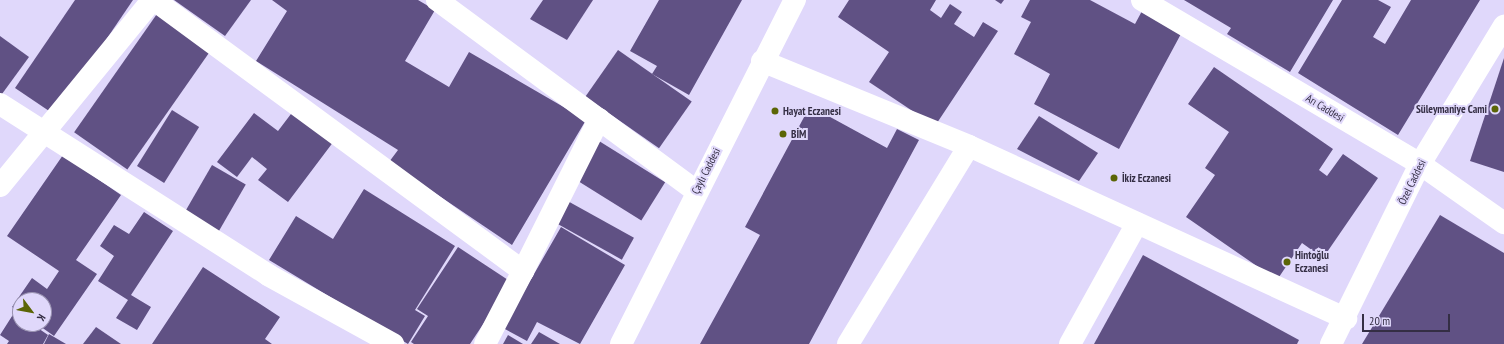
<!DOCTYPE html>
<meta charset="utf-8">
<style>
body{margin:0}
#map{position:relative;width:1504px;height:344px;overflow:hidden;background:#e0d8fb;font-family:"PT Sans Narrow",sans-serif}
div>[style]{position:absolute}
.building>*{inset:0;background:#605184;transform-origin:0 0}
.street>*{height:22px;margin:-11px;padding:0 11px;transform-origin:11px;border-radius:11px;background:#fff}
.secondary>*{height:22px;margin:-11px;padding:0 11px;transform-origin:11px;border-radius:11px;background:#fff}
.dots>*{width:11px;height:11px;translate:-50% -50%;box-sizing:border-box;border:2px solid #e0d8fb;border-radius:50%}
span{translate:-50% -50%;white-space:nowrap;text-align:center;line-height:1.15;-webkit-text-stroke:4px #e0d8fb;paint-order:stroke}
.street-label{font-size:11px;color:#342e44}
.poi-label{font-size:11px;color:#342e44;font-weight:700}
.right{translate:-100% -50%;text-align:right}
.left{translate:0 -50%;text-align:left}
.north{position:absolute;left:12px;top:292px;width:40px;height:40px;box-sizing:border-box;background:#e0d8fb;border:1px solid #9b94b2;border-radius:50%;rotate:122deg;font-size:11px;font-weight:700;line-height:16px;text-align:center;color:#342e44}
.north::after{content:'';display:block;margin:auto;width:14px;height:18px;background:#5b6506;clip-path:polygon(50% 0,100% 100%,50% 72%,0 100%)}
.scale{position:absolute;left:1362px;top:314px;width:88px;height:18px;box-sizing:border-box;border:2px solid #342e44;border-top:0;padding-left:5px;font-size:12px;line-height:14px;white-space:nowrap;color:#342e44;-webkit-text-stroke:3px #e0d8fb;paint-order:stroke}
</style>
<div id="map">
<div class="building">
<i style="clip-path:polygon(75px 0,133px 0,55px 115px,15px 88px)"></i>
<i style="clip-path:polygon(174px 0,251px 0,225px 36px)"></i>
<i style="clip-path:polygon(272px 0,418px 0,435px 10px,405px 61px,449px 87px,469px 52px,586px 120px,512px 245px,389px 162px,398px 150px,256px 61px,287px 11px)"></i>
<i style="clip-path:polygon(543px 0,593px 0,567px 40px,530px 19px)"></i>
<i style="clip-path:polygon(659px 0,742px 0,689px 95px,652px 74px,657px 66px,630px 51px)"></i>
<i style="clip-path:polygon(849px 0,936px 0,930px 10px,941px 18px,950px 4px,962px 12px,954px 24px,974px 37px,983px 22px,998px 31px,935px 126px,869px 82px,889px 52px,838px 17px)"></i>
<i style="clip-path:polygon(995px 0,1004px 0,1001px 4px)"></i>
<i style="clip-path:polygon(1030px 0,1090px 0,1135px 24px,1142px 11px,1182px 32px,1119px 149px,1034px 104px,1050px 74px,1014px 54px,1031px 22px,1021px 17px)"></i>
<i style="clip-path:polygon(1184px 0,1333px 0,1290px 72px,1227px 34px,1231px 28px)"></i>
<i style="clip-path:polygon(1342px 0,1378px 0,1391px 7px,1373px 37px,1385px 44px,1411px 0,1480px 0,1398px 135px,1298px 73px)"></i>
<i style="left:159px;top:11px;width:65px;height:148px;rotate:35deg"></i>
<i style="clip-path:polygon(0 36px,29px 57px,2px 94px,0 93px)"></i>
<i style="left:618px;top:50px;width:90px;height:57px;rotate:35deg"></i>
<i style="clip-path:polygon(1504px 58px,1504px 172px,1470px 161px)"></i>
<i style="clip-path:polygon(1214px 67px,1333px 149px,1319px 170px,1327px 176px,1343px 154px,1378px 178px,1323px 258px,1302px 243px,1277px 280px,1186px 217px,1215px 175px,1205px 168px,1229px 132px,1188px 104px)"></i>
<i style="clip-path:polygon(810px 106px,887px 148px,897px 129px,919px 140px,809px 344px,700px 344px,760px 235px,745px 227px)"></i>
<i style="left:172px;top:110px;width:32px;height:66px;rotate:32deg"></i>
<i style="clip-path:polygon(294px 110px,334px 141px,288px 202px,258px 180px,267px 169px,252px 157px,237px 177px,217px 162px,254px 113px,278px 131px)"></i>
<i style="clip-path:polygon(1039px 116px,1098px 153px,1079px 181px,1017px 149px)"></i>
<i style="left:599px;top:141px;width:78px;height:45px;rotate:32deg"></i>
<i style="clip-path:polygon(63px 155px,121px 195px,76px 260px,97px 274px,54px 336px,37px 324px,44px 324px,44px 300px,20px 300px,20px 312px,12px 307px,32px 278px,47px 289px,59px 271px,7px 236px)"></i>
<i style="left:212px;top:165px;width:39px;height:56px;rotate:30deg"></i>
<i style="clip-path:polygon(364px 189px,455px 246px,415px 310px,425px 316px,408px 344px,269px 260px,296px 216px,333px 239px)"></i>
<i style="left:564px;top:199px;width:80px;height:25px;rotate:29deg"></i>
<i style="clip-path:polygon(144px 212px,173px 231px,131px 295px,151px 307px,137px 330px,116px 318px,128px 300px,98px 281px,114px 256px,100px 246px,114px 225px,129px 234px)"></i>
<i style="clip-path:polygon(1440px 215px,1504px 253px,1504px 344px,1362px 344px)"></i>
<i style="clip-path:polygon(561px 227px,625px 265px,580px 344px,537px 322px,527px 341px,503px 328px)"></i>
<i style="clip-path:polygon(458px 247px,511px 282px,470px 344px,414px 344px,411px 342px,428px 316px,417px 309px)"></i>
<i style="clip-path:polygon(1143px 255px,1299px 340px,1297px 344px,1094px 344px)"></i>
<i style="clip-path:polygon(203px 267px,280px 317px,265px 339px,272px 344px,152px 344px)"></i>
<i style="clip-path:polygon(14px 313px,20px 316px,20px 324px,32px 324px,48px 335px,43px 344px,7px 344px,9px 341px,0 335px)"></i>
<i style="clip-path:polygon(96px 327px,121px 344px,83px 344px)"></i>
<i style="clip-path:polygon(539px 332px,560px 344px,531px 344px)"></i>
<i style="clip-path:polygon(49px 334px,66px 344px,44px 344px)"></i>
<i style="clip-path:polygon(508px 335px,523px 344px,503px 344px)"></i>
</div>
<div class="street">
<i style="left:154px;top:0;width:458px;rotate:36.3deg"></i>
<i style="left:523px;top:271px;width:82px;rotate:117.5deg"></i>
<i style="left:437px;top:0;width:322px;rotate:36.4deg"></i>
<i style="left:1142px;top:0;width:323px;rotate:30.5deg"></i>
<i style="left:1420px;top:164px;width:103px;rotate:35.1deg"></i>
<i style="left:762px;top:61px;width:224px;rotate:22.3deg"></i>
<i style="left:969px;top:146px;width:415px;rotate:24.6deg"></i>
<i style="left:0;top:104px;width:318px;rotate:32.5deg"></i>
<i style="left:268px;top:275px;width:143px;rotate:28.9deg"></i>
<i style="left:0;top:186px;width:240px;rotate:-50.7deg"></i>
<i style="left:523px;top:271px;width:170px;rotate:-63.4deg"></i>
<i style="left:848px;top:344px;width:232px;rotate:-58.6deg"></i>
<i style="left:1070px;top:344px;width:138px;rotate:-61deg"></i>
<i style="left:1331px;top:344px;width:201px;rotate:-63.7deg"></i>
<i style="left:1420px;top:164px;width:162px;rotate:-58.7deg"></i>
</div>
<div class="secondary">
<i style="left:621px;top:344px;width:386px;rotate:-63.2deg"></i>
</div>
<div class="dots">
<i style="left:1495px;top:109px;background:#5b6506"></i>
<i style="left:775px;top:111px;background:#5b6506"></i>
<i style="left:783px;top:134px;background:#5b6506"></i>
<i style="left:1114px;top:178px;background:#5b6506"></i>
<i style="left:1287px;top:262px;background:#5b6506"></i>
</div>
<div class="street-label">
<span style="left:1325px;top:108px;rotate:31deg">Arı Caddesi</span>
<span style="left:706px;top:171px;rotate:-63deg">Çaylı Caddesi</span>
<span style="left:1412px;top:182px;rotate:-64deg">Özel Caddesi</span>
</div>
<div class="poi-label">
<span class="right" style="left:1487px;top:109px">Süleymaniye Cami</span>
<span class="left" style="left:783px;top:111px">Hayat Eczanesi</span>
<span class="left" style="left:791px;top:134px">BİM</span>
<span class="left" style="left:1122px;top:178px">İkiz Eczanesi</span>
<span class="left" style="left:1295px;top:262px">Hintoğlu<br>Eczanesi</span>
</div>
<div class="north">K</div>
<div class="scale">20 m</div>
</div>
